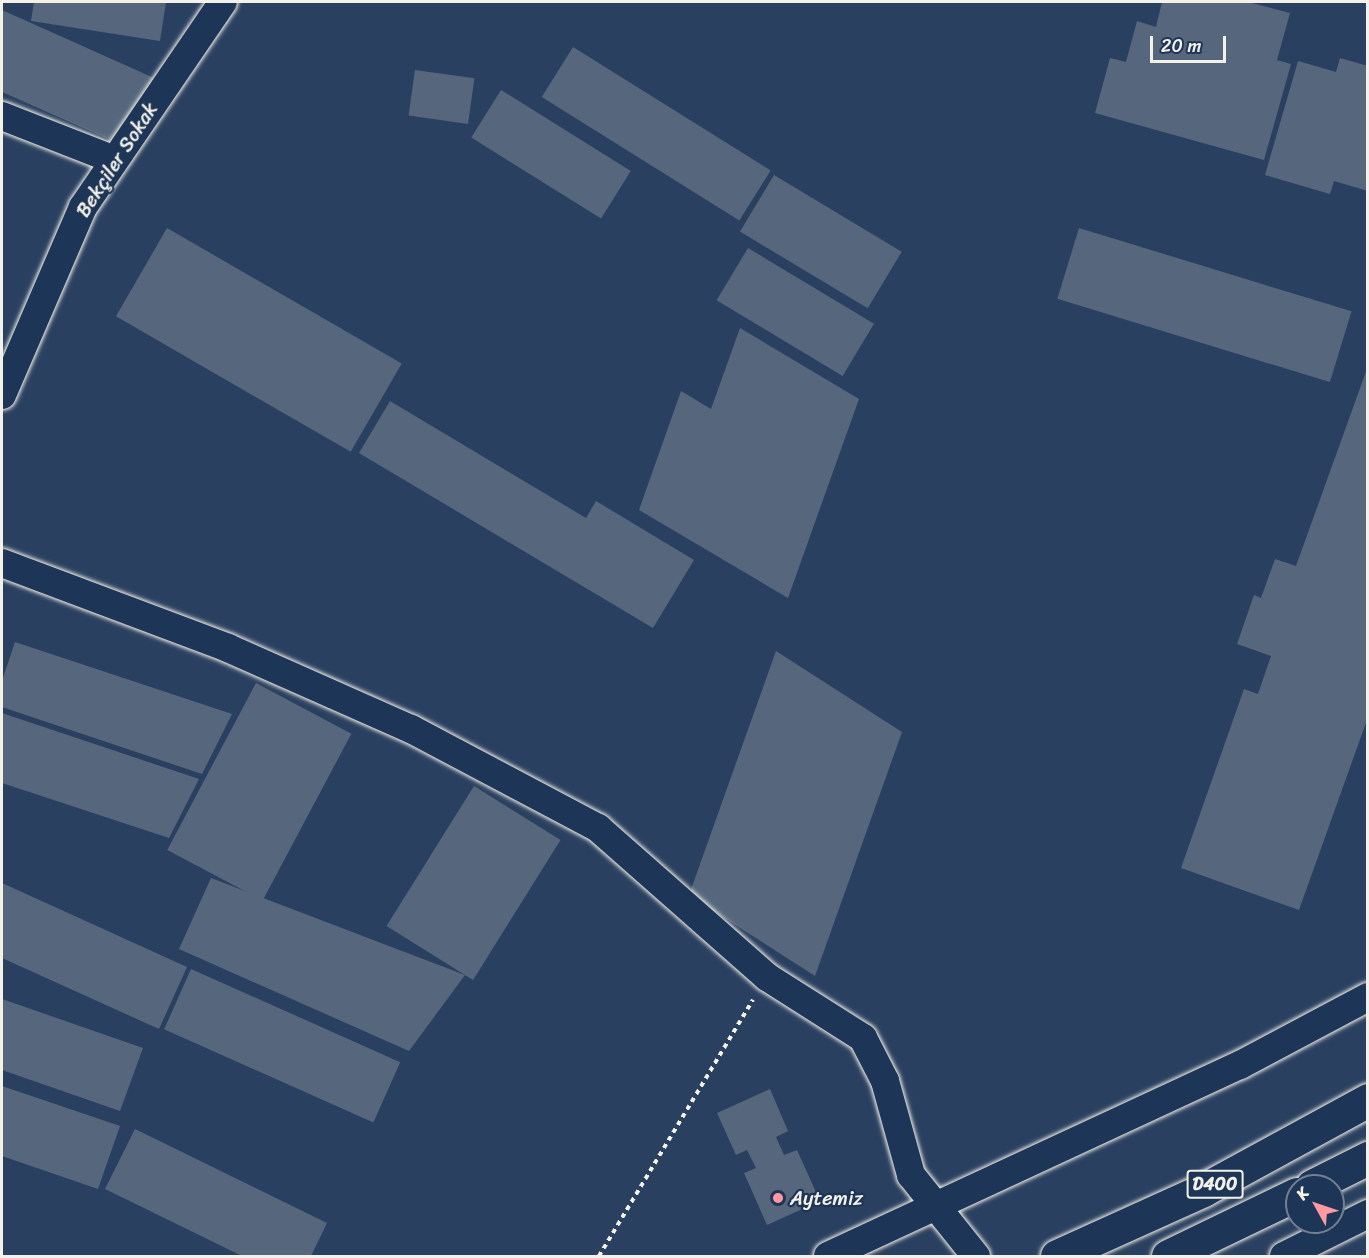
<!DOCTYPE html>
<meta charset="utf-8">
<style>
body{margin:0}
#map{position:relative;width:1369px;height:1258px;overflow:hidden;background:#2a4060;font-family:Sriracha,sans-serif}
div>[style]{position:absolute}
.building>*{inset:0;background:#56677d;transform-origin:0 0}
.path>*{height:4px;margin-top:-2px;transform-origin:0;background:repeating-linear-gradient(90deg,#f4f1e8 0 4.5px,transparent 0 9px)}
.roads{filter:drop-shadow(0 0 2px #f4f1e8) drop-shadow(0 0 2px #f4f1e8)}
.minor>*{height:28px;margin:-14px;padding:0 14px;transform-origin:14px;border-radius:14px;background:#1d3557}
.highway>*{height:33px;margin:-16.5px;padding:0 16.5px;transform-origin:16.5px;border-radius:16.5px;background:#1d3557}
.dots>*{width:16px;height:16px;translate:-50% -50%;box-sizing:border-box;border:3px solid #1d3557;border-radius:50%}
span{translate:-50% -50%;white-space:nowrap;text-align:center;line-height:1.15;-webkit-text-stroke:4.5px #1d3557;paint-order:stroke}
.shield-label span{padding:2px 4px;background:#1d3557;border:2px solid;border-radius:4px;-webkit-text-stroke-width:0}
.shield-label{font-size:18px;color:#f4f1e8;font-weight:700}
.street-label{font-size:20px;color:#f4f1e8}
.poi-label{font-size:20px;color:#f4f1e8}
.left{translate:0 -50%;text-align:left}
.frame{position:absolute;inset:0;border:3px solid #f4f1e8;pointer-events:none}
.north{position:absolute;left:1285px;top:1174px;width:60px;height:60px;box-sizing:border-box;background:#1d3557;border:2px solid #738091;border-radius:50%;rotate:310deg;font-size:16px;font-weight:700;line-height:24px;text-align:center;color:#f4f1e8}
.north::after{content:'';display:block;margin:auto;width:21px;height:27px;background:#ff9aa2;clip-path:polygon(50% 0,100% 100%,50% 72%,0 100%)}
.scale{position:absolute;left:1150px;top:36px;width:76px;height:27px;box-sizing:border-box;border:3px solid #f4f1e8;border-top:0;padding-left:8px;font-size:18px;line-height:21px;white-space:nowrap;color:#f4f1e8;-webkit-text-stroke:4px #1d3557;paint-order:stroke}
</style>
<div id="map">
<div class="building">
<i style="clip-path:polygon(34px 2px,166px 2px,160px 41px,31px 21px)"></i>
<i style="clip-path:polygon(1162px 2px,1248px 2px,1290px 13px,1277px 60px,1291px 64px,1264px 160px,1095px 113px,1110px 58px,1126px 62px,1137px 21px,1156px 27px)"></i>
<i style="clip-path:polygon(2px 10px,163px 82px,122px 145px,2px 92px)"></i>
<i style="left:573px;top:47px;width:233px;height:59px;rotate:32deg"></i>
<i style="clip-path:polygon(1340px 58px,1368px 66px,1368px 191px,1334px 181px,1330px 194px,1265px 175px,1298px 61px,1336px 72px)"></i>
<i style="left:415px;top:70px;width:60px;height:46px;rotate:8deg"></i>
<i style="left:501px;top:90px;width:153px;height:56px;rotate:32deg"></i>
<i style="left:774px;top:175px;width:149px;height:66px;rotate:31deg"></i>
<i style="left:167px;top:228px;width:271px;height:102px;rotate:30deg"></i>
<i style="left:1079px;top:228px;width:285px;height:74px;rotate:17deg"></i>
<i style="left:748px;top:248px;width:147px;height:61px;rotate:31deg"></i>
<i style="clip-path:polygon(740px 328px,859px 399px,788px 598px,639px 510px,681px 391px,711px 409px)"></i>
<i style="clip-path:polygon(1368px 366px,1368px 717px,1299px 910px,1181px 868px,1244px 689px,1258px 694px,1271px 656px,1237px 644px,1254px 595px,1261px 598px,1275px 559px,1296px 566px)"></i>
<i style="clip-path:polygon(390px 401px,586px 518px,596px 501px,694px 560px,653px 628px,359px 453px)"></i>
<i style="clip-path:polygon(15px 642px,232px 714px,202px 774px,2px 707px,2px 681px)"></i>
<i style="clip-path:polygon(776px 651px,902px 732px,815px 976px,689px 895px)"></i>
<i style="left:256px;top:683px;width:108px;height:189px;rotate:28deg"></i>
<i style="clip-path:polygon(2px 713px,199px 779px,169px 838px,2px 783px)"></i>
<i style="left:474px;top:786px;width:102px;height:165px;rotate:32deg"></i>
<i style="clip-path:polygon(211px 878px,465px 975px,409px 1051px,179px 949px)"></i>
<i style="clip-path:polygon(2px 883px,187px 967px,159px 1029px,2px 958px)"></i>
<i style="left:191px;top:969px;width:229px;height:66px;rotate:24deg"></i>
<i style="clip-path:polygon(2px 999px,143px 1048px,120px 1111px,2px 1070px)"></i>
<i style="clip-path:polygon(2px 1086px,120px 1126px,98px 1189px,2px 1156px)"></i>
<i style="clip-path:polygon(770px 1089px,788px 1131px,776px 1137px,784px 1155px,797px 1150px,820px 1201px,767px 1225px,744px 1173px,756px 1168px,747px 1150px,736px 1155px,717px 1113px)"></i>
<i style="clip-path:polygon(135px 1129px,327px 1223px,311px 1256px,242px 1256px,105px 1189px)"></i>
</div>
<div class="path">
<i style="left:599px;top:1256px;width:299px;rotate:-59deg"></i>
</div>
<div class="roads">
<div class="minor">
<i style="left:2px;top:116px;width:121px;rotate:21.3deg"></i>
<i style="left:2px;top:395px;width:205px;rotate:-66.7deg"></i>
<i style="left:83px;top:207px;width:248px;rotate:-55.7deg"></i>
<i style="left:2px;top:563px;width:241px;rotate:20.6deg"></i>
<i style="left:228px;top:648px;width:200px;rotate:23.9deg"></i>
<i style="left:411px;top:729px;width:212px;rotate:27.9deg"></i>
<i style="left:598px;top:828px;width:225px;rotate:41.4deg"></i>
<i style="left:767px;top:977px;width:114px;rotate:32.4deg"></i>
<i style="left:863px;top:1038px;width:48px;rotate:62.9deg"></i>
<i style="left:885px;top:1081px;width:98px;rotate:74.5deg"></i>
<i style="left:911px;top:1175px;width:104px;rotate:51.3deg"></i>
<i style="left:828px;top:1256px;width:454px;rotate:-24.9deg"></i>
<i style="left:1240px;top:1065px;width:145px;rotate:-28deg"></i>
<i style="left:1284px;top:1256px;width:94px;rotate:-26.6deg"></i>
</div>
<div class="highway">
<i style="left:1312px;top:1186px;width:63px;rotate:-26.6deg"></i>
<i style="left:1057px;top:1256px;width:160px;rotate:-24.3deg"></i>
<i style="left:1203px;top:1190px;width:188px;rotate:-28.6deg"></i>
<i style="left:1168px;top:1256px;width:143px;rotate:-25.7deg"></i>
</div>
</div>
<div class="dots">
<i style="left:778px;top:1198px;background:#ff9aa2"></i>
</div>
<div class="shield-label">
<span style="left:1215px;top:1184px">D400</span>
</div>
<div class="street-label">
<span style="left:117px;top:160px;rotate:-57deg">Bekçiler Sokak</span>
</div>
<div class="poi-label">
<span class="left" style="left:790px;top:1198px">Aytemiz</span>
</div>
<div class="frame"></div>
<div class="north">K</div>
<div class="scale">20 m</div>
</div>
